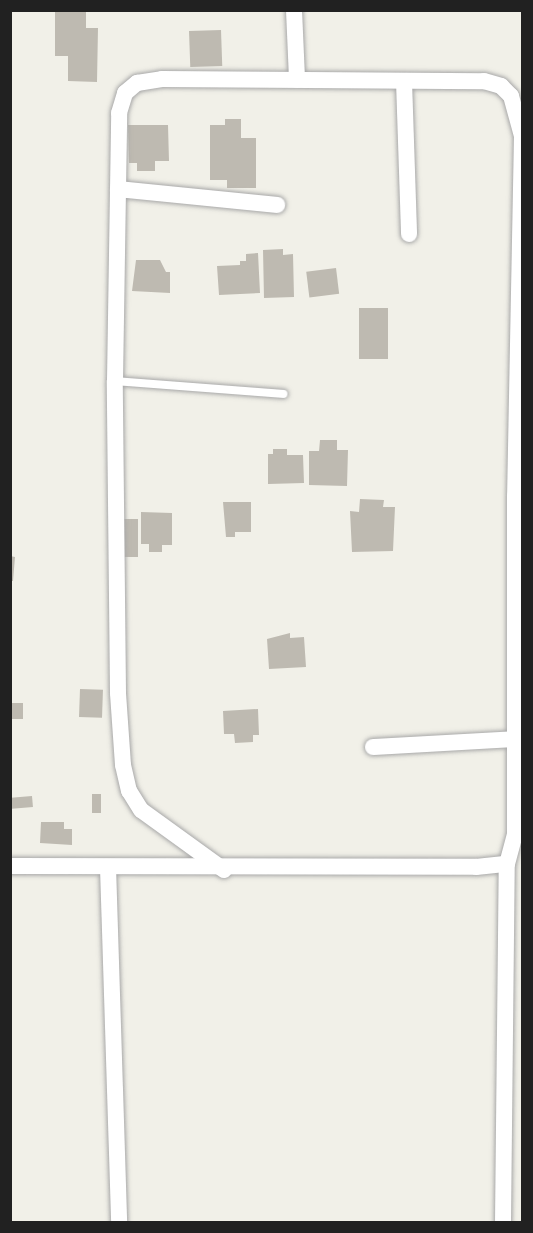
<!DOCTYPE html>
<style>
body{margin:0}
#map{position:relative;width:533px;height:1233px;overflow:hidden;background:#f1f0e8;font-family:Figtree,sans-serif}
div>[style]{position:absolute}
.building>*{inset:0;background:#bebab1;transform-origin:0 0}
.roads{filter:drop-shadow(0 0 2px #a8a8a8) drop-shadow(0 0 2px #a8a8a8)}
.lane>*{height:8px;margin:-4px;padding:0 4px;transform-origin:4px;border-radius:4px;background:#fff}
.street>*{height:16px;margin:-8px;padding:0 8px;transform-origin:8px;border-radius:8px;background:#fff}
span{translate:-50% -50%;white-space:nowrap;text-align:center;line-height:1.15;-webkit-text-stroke:5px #fff;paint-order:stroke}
.frame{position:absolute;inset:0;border:12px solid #212121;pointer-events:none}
</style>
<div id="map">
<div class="building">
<i style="clip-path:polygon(55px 10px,86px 10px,86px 28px,98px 28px,97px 82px,68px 81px,68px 56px,55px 56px)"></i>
<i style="left:221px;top:30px;width:36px;height:32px;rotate:88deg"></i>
<i style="clip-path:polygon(225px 119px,241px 119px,241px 138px,256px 138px,256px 188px,227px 188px,227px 180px,210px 180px,210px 125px,225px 125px)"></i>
<i style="clip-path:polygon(128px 125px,168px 125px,169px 161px,155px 161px,155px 171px,137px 171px,137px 163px,129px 163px)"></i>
<i style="clip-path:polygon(283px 249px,283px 255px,293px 254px,294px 297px,264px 298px,263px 250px)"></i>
<i style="clip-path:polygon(258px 253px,260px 293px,219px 295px,217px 266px,240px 265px,240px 261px,246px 261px,246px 254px)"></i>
<i style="clip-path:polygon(136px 260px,160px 260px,166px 272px,170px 272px,170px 293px,132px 291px)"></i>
<i style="left:336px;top:268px;width:26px;height:30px;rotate:83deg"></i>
<i style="left:359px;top:308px;width:29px;height:51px"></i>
<i style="clip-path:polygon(320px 440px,337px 440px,337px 450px,348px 450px,347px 486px,309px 485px,309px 451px,319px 451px)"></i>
<i style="clip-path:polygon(273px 449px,287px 449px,287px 455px,303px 455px,304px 483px,268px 484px,268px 454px,273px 454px)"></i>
<i style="clip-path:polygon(360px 499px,384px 500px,383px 507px,395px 507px,393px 551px,352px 552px,350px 511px,359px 512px)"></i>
<i style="clip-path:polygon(223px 502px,251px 502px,251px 532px,235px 532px,235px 537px,226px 537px)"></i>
<i style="clip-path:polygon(141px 512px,172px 513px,172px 545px,162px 545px,162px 552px,149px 552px,149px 544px,141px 544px)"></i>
<i style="left:121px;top:519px;width:17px;height:38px"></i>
<i style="clip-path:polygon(10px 556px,15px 557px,13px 581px,10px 581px)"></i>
<i style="clip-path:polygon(290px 633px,290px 638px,304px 637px,306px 667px,269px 669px,267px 639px)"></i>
<i style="left:80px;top:689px;width:23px;height:28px;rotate:2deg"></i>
<i style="left:10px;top:703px;width:13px;height:16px"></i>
<i style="clip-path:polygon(258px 709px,259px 735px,253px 735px,253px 742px,235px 743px,234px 734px,224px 734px,223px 711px)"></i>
<i style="left:92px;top:794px;width:9px;height:19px"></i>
<i style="left:32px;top:796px;width:11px;height:21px;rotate:85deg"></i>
<i style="clip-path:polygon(41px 822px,64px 822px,64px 829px,72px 829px,72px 845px,40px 843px)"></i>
</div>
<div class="roads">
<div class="lane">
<i style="left:115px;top:381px;width:169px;rotate:4.4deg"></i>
</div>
<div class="street">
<i style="left:294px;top:10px;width:70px;rotate:87.5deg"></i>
<i style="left:404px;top:81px;width:153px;rotate:88.1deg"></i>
<i style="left:118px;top:189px;width:160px;rotate:5.7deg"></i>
<i style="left:373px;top:747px;width:142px;rotate:-3.2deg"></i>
<i style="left:10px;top:866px;width:466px;rotate:0.1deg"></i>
<i style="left:476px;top:867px;width:31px;rotate:-6deg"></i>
<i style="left:507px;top:864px;width:30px;rotate:-75deg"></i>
<i style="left:515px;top:835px;width:7px;rotate:-16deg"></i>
<i style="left:108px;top:867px;width:355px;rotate:88.2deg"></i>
<i style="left:224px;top:870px;width:102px;rotate:-144.1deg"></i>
<i style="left:141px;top:810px;width:22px;rotate:-122deg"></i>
<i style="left:129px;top:791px;width:27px;rotate:-103deg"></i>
<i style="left:123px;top:765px;width:72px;rotate:-94deg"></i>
<i style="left:118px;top:693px;width:312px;rotate:-90.6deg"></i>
<i style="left:115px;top:381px;width:268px;rotate:-89.1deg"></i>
<i style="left:119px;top:113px;width:21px;rotate:-73deg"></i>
<i style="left:125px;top:93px;width:16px;rotate:-40deg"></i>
<i style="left:137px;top:83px;width:25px;rotate:-9deg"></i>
<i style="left:162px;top:79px;width:322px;rotate:0.4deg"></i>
<i style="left:484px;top:81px;width:18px;rotate:16deg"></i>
<i style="left:501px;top:86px;width:14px;rotate:45deg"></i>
<i style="left:511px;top:96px;width:41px;rotate:74.6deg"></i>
<i style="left:522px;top:136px;width:360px;rotate:91.1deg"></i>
<i style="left:515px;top:496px;width:339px;rotate:90deg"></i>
<i style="left:503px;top:1222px;width:358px;rotate:-89.4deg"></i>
</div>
</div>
<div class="frame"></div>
</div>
